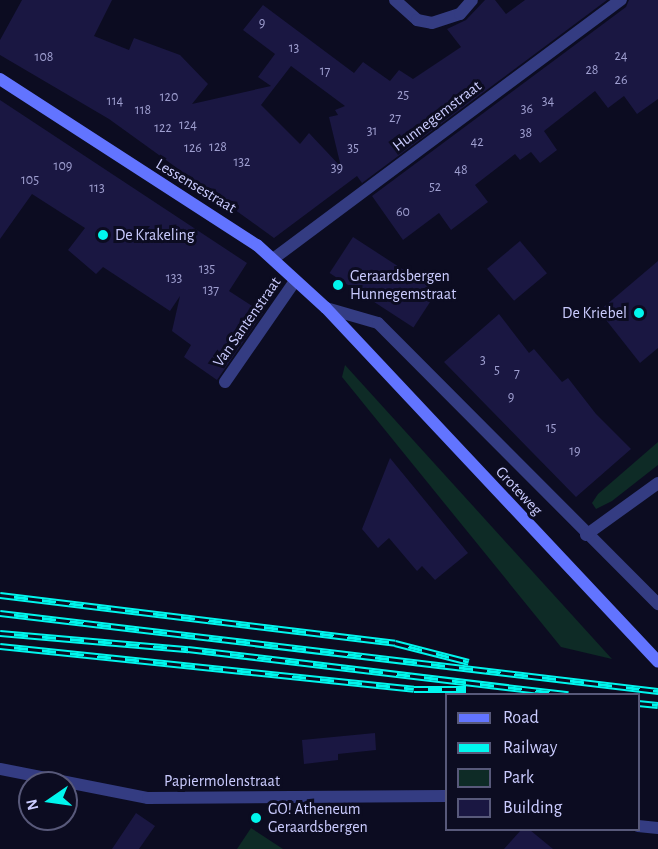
<!DOCTYPE html>
<style>
body{margin:0}
#map{position:relative;width:658px;height:849px;overflow:hidden;background:#0c0c21;font-family:"Alegreya Sans",sans-serif}
div>[style]{position:absolute}
.green>*{inset:0;background:#0e2b26}
.building>*{inset:0;background:#1a1742;transform-origin:0 0}
.street>*{height:12px;margin:-6px;padding:0 6px;transform-origin:6px;border-radius:6px;background:#343c82}
.secondary>*{height:12px;margin:-6px;padding:0 6px;transform-origin:6px;border-radius:6px;background:#6274ff}
.rail>*{height:7px;margin-top:-3.5px;transform-origin:0;background:repeating-linear-gradient(90deg,#0c0c21 0 14px,#00f6ed 0 28px);box-sizing:border-box;border-block:2px solid #00f6ed}
.dots>*{width:16px;height:16px;translate:-50% -50%;box-sizing:border-box;border:3px solid #0c0c21;border-radius:50%}
span{translate:-50% -50%;white-space:nowrap;text-align:center;line-height:1.15;-webkit-text-stroke:6px #0c0c21;paint-order:stroke}
.number-label{font-size:14px;color:#9f9fd0}
.number-label span{-webkit-text-stroke-width:0}
.street-label{font-size:16px;color:#cbccff}
.poi-label{font-size:16px;color:#cbccff}
.left{translate:0 -50%;text-align:left}
.right{translate:-100% -50%;text-align:right}
.legend{position:absolute;left:445px;top:693px;width:195px;height:138px;box-sizing:border-box;background:#0c0c21;border:2px solid #58597a;margin:0;padding:8px 10px;list-style:none;font-size:18px;color:#cbccff}
.legend li{display:flex;align-items:center;gap:12px;height:30px}
.legend b{width:30px;border:2px solid #58597a}
.north{position:absolute;left:18px;top:771px;width:60px;height:60px;box-sizing:border-box;background:#0c0c21;border:2px solid #58597a;border-radius:50%;rotate:257deg;font-size:16px;font-weight:700;line-height:24px;text-align:center;color:#cbccff}
.north::after{content:'';display:block;margin:auto;width:21px;height:27px;background:#00f6ed;clip-path:polygon(50% 0,100% 100%,50% 72%,0 100%)}
</style>
<div id="map">
<div class="green">
<i style="clip-path:polygon(345px 365px,612px 659px,561px 647px,342px 377px)"></i>
<i style="clip-path:polygon(658px 442px,658px 465px,612px 501px,596px 509px,592px 503px,598px 494px)"></i>
<i style="clip-path:polygon(251px 828px,283px 849px,237px 849px)"></i>
</div>
<div class="building">
<i style="clip-path:polygon(evenodd,22px 0,112px 0,94px 36px,129px 50px,134px 38px,180px 55px,208px 84px,192px 104px,271px 86px,258px 77px,275px 54px,243px 30px,263px 5px,354px 73px,363px 62px,390px 81px,399px 70px,413px 79px,461px 47px,447px 29px,466px 20px,485px 0,495px 0,506px 14px,525px 0,607px 0,362px 183px,357px 176px,274px 238px,109px 119px,0 55px,0 40px,22px 0,291px 66px,345px 106px,335px 110px,338px 115px,329px 117px,341px 167px,309px 133px,300px 144px,261px 105px,291px 66px)"></i>
<i style="clip-path:polygon(629px 0,658px 0,658px 99px,637px 114px,624px 96px,608px 108px,595px 91px,544px 131px,557px 150px,540px 163px,531px 152px,520px 160px,515px 154px,475px 185px,488px 202px,451px 230px,439px 213px,403px 240px,372px 196px,626px 7px)"></i>
<i style="clip-path:polygon(0 100px,247px 263px,229px 291px,263px 313px,217px 380px,184px 357px,191px 345px,172px 331px,180px 296px,170px 311px,103px 267px,96px 274px,68px 250px,85px 228px,32px 194px,0 239px)"></i>
<i style="left:353px;top:237px;width:100px;height:43px;rotate:33deg"></i>
<i style="left:520px;top:241px;width:42px;height:43px;rotate:50deg"></i>
<i style="clip-path:polygon(658px 261px,658px 348px,640px 363px,599px 311px)"></i>
<i style="clip-path:polygon(499px 314px,529px 353px,534px 349px,562px 382px,568px 378px,596px 414px,631px 449px,576px 497px,444px 362px)"></i>
<i style="clip-path:polygon(390px 458px,468px 553px,435px 580px,422px 566px,417px 571px,389px 538px,378px 548px,362px 529px)"></i>
<i style="clip-path:polygon(375px 733px,376px 750px,338px 754px,338px 760px,304px 764px,302px 740px)"></i>
<i style="clip-path:polygon(136px 813px,155px 826px,139px 849px,112px 849px)"></i>
<i style="clip-path:polygon(521px 830px,530px 830px,553px 849px,504px 849px)"></i>
</div>
<div class="street">
<i style="left:395px;top:0;width:30px;rotate:42deg"></i>
<i style="left:417px;top:20px;width:15px;rotate:11deg"></i>
<i style="left:432px;top:23px;width:29px;rotate:-18deg"></i>
<i style="left:460px;top:14px;width:18px;rotate:-49deg"></i>
<i style="left:273px;top:259px;width:434px;rotate:-36.7deg"></i>
<i style="left:326px;top:308px;width:54px;rotate:16.1deg"></i>
<i style="left:378px;top:323px;width:397px;rotate:45.1deg"></i>
<i style="left:225px;top:382px;width:123px;rotate:-55.3deg"></i>
<i style="left:586px;top:535px;width:89px;rotate:-35.8deg"></i>
<i style="left:0;top:769px;width:151px;rotate:11.1deg"></i>
<i style="left:148px;top:798px;width:298px;rotate:-0.4deg"></i>
<i style="left:638px;top:826px;width:20px;rotate:6deg"></i>
</div>
<div class="secondary">
<i style="left:0;top:79px;width:306px;rotate:32.9deg"></i>
<i style="left:257px;top:245px;width:93px;rotate:42.4deg"></i>
<i style="left:326px;top:308px;width:485px;rotate:46.8deg"></i>
</div>
<div class="rail">
<i style="left:0;top:595px;width:398px;rotate:6.9deg"></i>
<i style="left:395px;top:643px;width:76px;rotate:14.4deg"></i>
<i style="left:0;top:613px;width:663px;rotate:6.76deg"></i>
<i style="left:0;top:633px;width:189px;rotate:4.9deg"></i>
<i style="left:188px;top:649px;width:383px;rotate:6.8deg"></i>
<i style="left:0;top:646px;width:416px;rotate:5.9deg"></i>
<i style="left:414px;top:689px;width:52px"></i>
<i style="left:638px;top:703px;width:20px;rotate:6deg"></i>
</div>
<div class="dots">
<i style="left:103px;top:235px;background:#00f6ed"></i>
<i style="left:338px;top:285px;background:#00f6ed"></i>
<i style="left:639px;top:313px;background:#00f6ed"></i>
<i style="left:256px;top:818px;background:#00f6ed"></i>
</div>
<div class="number-label">
<span style="left:262px;top:23px">9</span>
<span style="left:294px;top:48px">13</span>
<span style="left:621px;top:56px">24</span>
<span style="left:44px;top:57px">108</span>
<span style="left:592px;top:70px">28</span>
<span style="left:325px;top:71px">17</span>
<span style="left:621px;top:80px">26</span>
<span style="left:403px;top:95px">25</span>
<span style="left:169px;top:97px">120</span>
<span style="left:115px;top:101px">114</span>
<span style="left:548px;top:101px">34</span>
<span style="left:527px;top:109px">36</span>
<span style="left:143px;top:110px">118</span>
<span style="left:395px;top:118px">27</span>
<span style="left:188px;top:125px">124</span>
<span style="left:163px;top:128px">122</span>
<span style="left:372px;top:131px">31</span>
<span style="left:526px;top:133px">38</span>
<span style="left:477px;top:142px">42</span>
<span style="left:218px;top:147px">128</span>
<span style="left:193px;top:148px">126</span>
<span style="left:353px;top:148px">35</span>
<span style="left:242px;top:162px">132</span>
<span style="left:63px;top:166px">109</span>
<span style="left:337px;top:168px">39</span>
<span style="left:461px;top:170px">48</span>
<span style="left:30px;top:180px">105</span>
<span style="left:435px;top:187px">52</span>
<span style="left:97px;top:188px">113</span>
<span style="left:403px;top:212px">60</span>
<span style="left:207px;top:269px">135</span>
<span style="left:174px;top:278px">133</span>
<span style="left:211px;top:290px">137</span>
<span style="left:483px;top:360px">3</span>
<span style="left:497px;top:370px">5</span>
<span style="left:517px;top:373px">7</span>
<span style="left:511px;top:397px">9</span>
<span style="left:551px;top:428px">15</span>
<span style="left:575px;top:451px">19</span>
</div>
<div class="street-label">
<span style="left:437px;top:116px;rotate:-37deg">Hunnegemstraat</span>
<span style="left:196px;top:186px;rotate:31deg">Lessensestraat</span>
<span style="left:247px;top:322px;rotate:-55deg">Van Santenstraat</span>
<span style="left:519px;top:491px;rotate:47deg">Groteweg</span>
<span style="left:222px;top:781px">Papiermolenstraat</span>
</div>
<div class="poi-label">
<span class="left" style="left:115px;top:235px">De Krakeling</span>
<span class="left" style="left:350px;top:285px">Geraardsbergen<br>Hunnegemstraat</span>
<span class="right" style="left:627px;top:313px">De Kriebel</span>
<span class="left" style="left:268px;top:818px">GO! Atheneum<br>Geraardsbergen</span>
</div>
<ul class="legend">
<li><b style="height:8px;background:#6274ff"></b>Road</li>
<li><b style="height:8px;background:#00f6ed"></b>Railway</li>
<li><b style="height:16px;background:#0e2b26"></b>Park</li>
<li><b style="height:16px;background:#1a1742"></b>Building</li>
</ul>
<div class="north">N</div>
</div>
